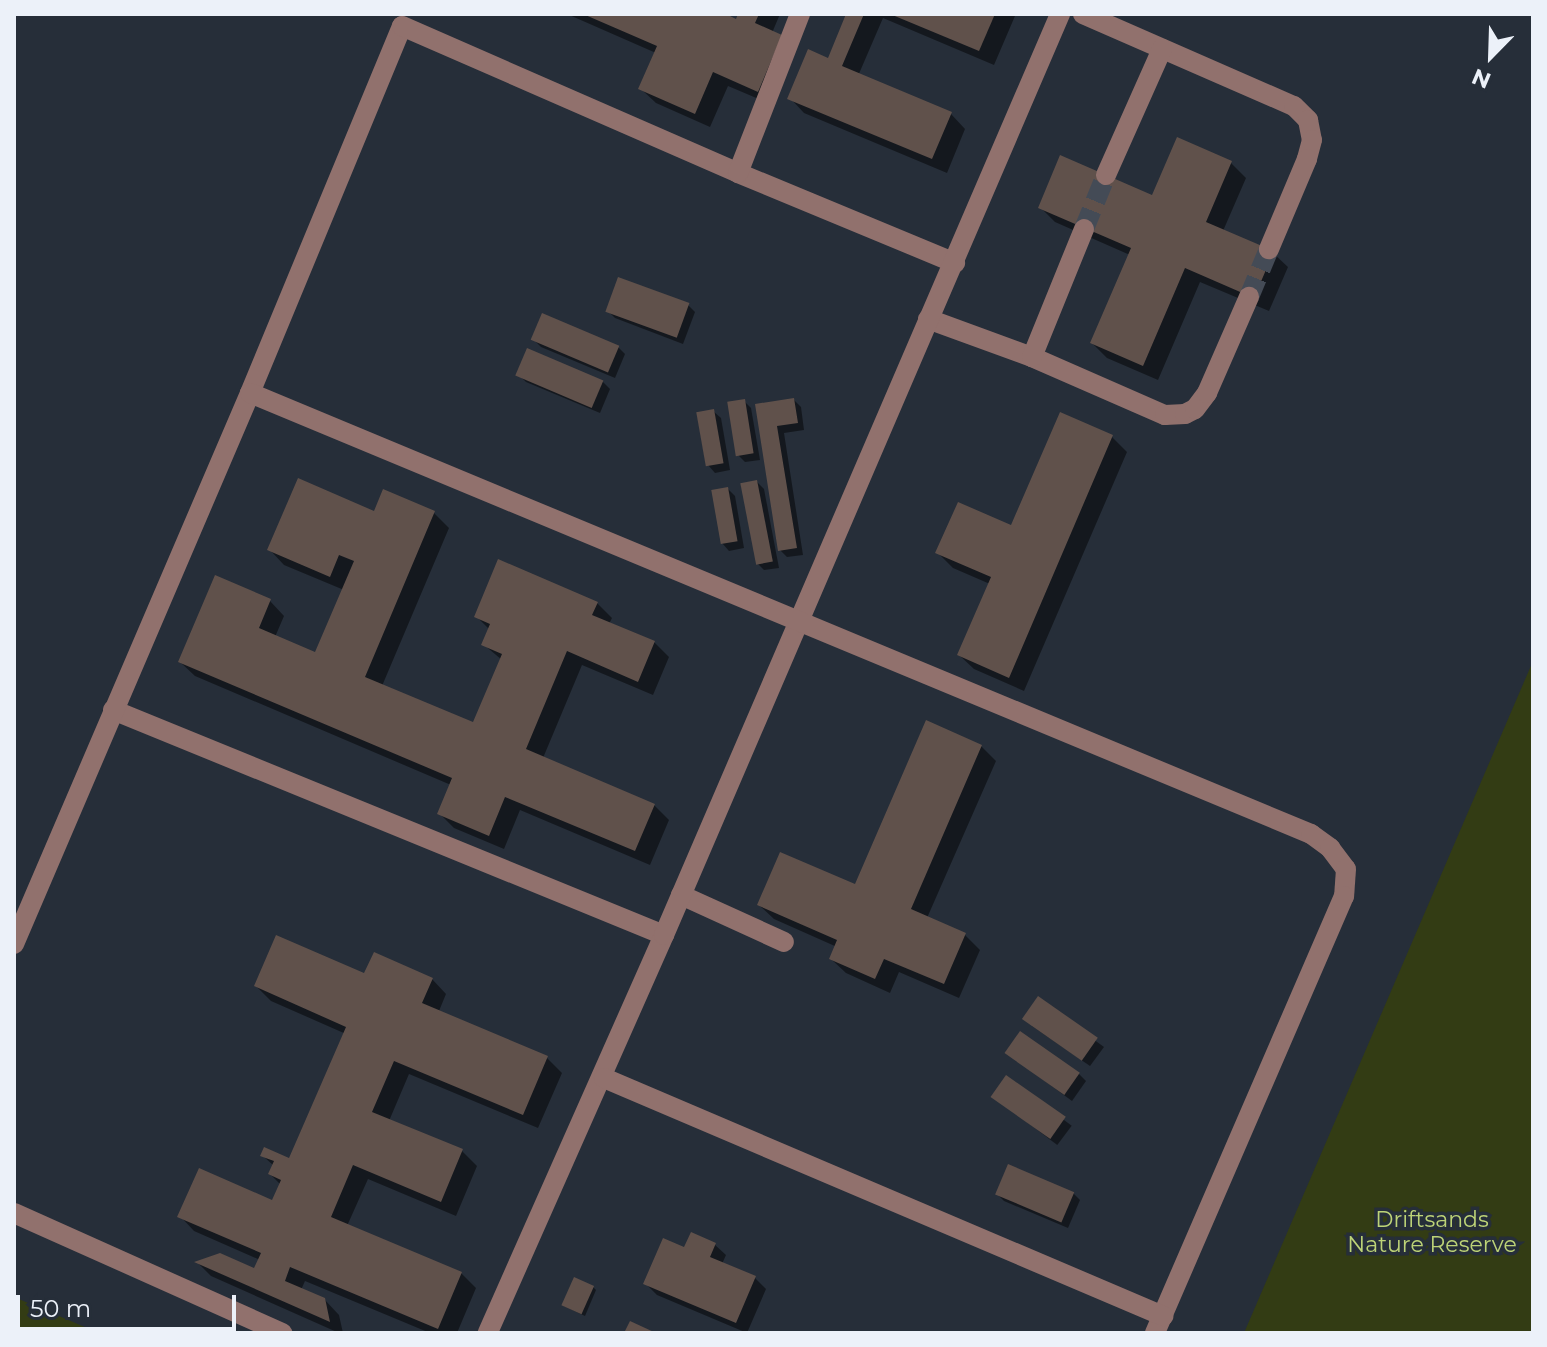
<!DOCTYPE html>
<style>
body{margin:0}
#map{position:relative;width:1547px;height:1347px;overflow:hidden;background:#262e39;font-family:Montserrat,sans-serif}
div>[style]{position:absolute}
.green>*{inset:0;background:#333c14}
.shadow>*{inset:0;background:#0007;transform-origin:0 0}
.building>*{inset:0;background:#60514b;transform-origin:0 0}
.minor-tunnel>*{height:20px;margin-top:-10px;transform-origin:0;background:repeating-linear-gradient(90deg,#444b56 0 20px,transparent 0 30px)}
.minor>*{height:20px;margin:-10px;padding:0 10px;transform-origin:10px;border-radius:10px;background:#91716d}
span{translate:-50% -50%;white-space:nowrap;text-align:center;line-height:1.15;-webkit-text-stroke:7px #262e39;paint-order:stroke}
.park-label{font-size:22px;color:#bdd377}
.frame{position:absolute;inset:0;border:16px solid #ecf1f9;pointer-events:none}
.north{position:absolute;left:1451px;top:16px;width:80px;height:80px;-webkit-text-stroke:6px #262e39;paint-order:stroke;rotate:203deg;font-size:22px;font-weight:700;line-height:32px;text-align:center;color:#ecf1f9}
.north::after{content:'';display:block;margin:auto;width:28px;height:36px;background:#ecf1f9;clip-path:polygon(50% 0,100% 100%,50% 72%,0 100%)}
.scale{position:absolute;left:16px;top:1295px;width:220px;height:36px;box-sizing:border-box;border:4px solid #ecf1f9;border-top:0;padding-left:10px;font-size:24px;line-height:28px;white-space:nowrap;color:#ecf1f9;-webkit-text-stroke:6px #262e39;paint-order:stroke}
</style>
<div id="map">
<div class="green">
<i style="clip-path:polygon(1533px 661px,1533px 1333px,1244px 1333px)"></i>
<i style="clip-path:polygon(14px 1297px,99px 1333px,14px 1333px)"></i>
</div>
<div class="shadow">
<i style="clip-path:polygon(567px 14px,721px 14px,737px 21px,740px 14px,780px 14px,772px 33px,773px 105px,728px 86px,710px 127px,656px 103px,641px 89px,656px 53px)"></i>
<i style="clip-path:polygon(848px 14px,1015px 16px,994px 65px,883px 18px,858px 76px,951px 114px,965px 129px,947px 173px,804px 113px,790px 98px,829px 60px)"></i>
<i style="clip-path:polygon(1231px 163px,1246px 178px,1223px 231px,1273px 253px,1288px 267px,1269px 311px,1200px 282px,1158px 380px,1107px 358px,1092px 343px,1130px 255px,1055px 222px,1040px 207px,1153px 198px)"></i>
<i style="clip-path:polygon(688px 305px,695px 312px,683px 344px,615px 318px,608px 311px)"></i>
<i style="clip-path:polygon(533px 339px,618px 347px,625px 354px,615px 378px,541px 347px)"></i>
<i style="clip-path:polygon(519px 375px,603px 382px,610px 389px,600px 413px,526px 382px)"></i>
<i style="clip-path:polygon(794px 400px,801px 407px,804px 430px,784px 433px,803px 555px,787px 557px,780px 550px,757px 405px)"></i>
<i style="clip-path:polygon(744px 401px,751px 408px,760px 460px,745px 462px,738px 455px)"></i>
<i style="clip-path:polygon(713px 411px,721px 418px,730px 470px,715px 473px,708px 465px)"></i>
<i style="clip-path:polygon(1061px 415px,1112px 437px,1127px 452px,1024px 691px,974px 669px,959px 655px,990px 584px,953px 568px,938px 553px,1012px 527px)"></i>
<i style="clip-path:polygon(757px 482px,764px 489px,779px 568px,764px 570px,757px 563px)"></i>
<i style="clip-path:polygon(728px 489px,735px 496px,744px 548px,729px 551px,722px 543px)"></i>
<i style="clip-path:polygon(384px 492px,434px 513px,449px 528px,382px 686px,474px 725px,502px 660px,483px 644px,490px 630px,476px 616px,597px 603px,612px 618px,609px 624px,654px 642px,669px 657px,653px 695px,582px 665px,543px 758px,654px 805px,669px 820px,650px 865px,520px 810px,504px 849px,454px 828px,439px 813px,451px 785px,195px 676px,180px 662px,270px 601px,284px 616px,275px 637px,316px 655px,344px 590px,284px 565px,270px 550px,376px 513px)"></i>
<i style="clip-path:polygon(981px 746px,996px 761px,927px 918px,965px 935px,980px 950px,959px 998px,899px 972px,890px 993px,846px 973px,831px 959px,837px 947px,774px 919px,759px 905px,856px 887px)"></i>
<i style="clip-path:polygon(365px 976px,432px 979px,446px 994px,439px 1011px,547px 1058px,562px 1073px,538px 1128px,409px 1074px,389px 1121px,462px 1151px,477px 1166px,456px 1216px,368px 1179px,347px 1226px,461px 1273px,476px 1288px,457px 1333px,430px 1333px,305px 1281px,301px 1290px,324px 1299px,339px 1315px,343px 1333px,339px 1333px,211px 1276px,198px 1263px,255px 1271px,260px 1260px,194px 1231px,180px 1216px,273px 1202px,281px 1185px,270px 1174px,274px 1166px,262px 1155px,290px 1160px,346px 1034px,271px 1001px,256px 986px)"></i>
<i style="clip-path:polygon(1038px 999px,1104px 1047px,1090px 1066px,1032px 1026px)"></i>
<i style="clip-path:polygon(1007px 1053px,1079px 1074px,1086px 1081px,1072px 1101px)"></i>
<i style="left:1007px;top:1077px;width:81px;height:24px;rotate:37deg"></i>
<i style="clip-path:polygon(1073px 1193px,1080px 1200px,1068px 1228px,1004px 1201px,997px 1194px)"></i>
<i style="clip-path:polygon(714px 1244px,726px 1255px,722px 1264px,755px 1278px,766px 1289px,747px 1333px,657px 1295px,646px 1284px,685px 1250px)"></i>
<i style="clip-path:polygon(593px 1287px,596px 1290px,585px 1316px,564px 1306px)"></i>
</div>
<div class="building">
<i style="clip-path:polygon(583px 14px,726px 14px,736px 19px,738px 14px,759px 14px,755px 23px,782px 35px,758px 92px,713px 72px,695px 114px,638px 89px,657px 46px)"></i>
<i style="clip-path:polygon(846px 14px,864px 14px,842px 66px,952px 112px,932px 159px,787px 99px,808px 49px,828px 58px)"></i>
<i style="clip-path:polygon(890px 14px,995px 14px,979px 51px)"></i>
<i style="clip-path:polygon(1177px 137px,1232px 161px,1206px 222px,1274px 251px,1254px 298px,1185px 268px,1143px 366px,1090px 343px,1131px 248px,1038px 208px,1060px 155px,1152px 195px)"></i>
<i style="left:618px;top:277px;width:76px;height:37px;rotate:20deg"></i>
<i style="left:542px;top:313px;width:84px;height:29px;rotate:23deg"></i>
<i style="left:527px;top:348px;width:83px;height:30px;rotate:23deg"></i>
<i style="clip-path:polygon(794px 398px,798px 423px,777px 426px,797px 548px,778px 551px,755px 404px)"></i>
<i style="left:745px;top:399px;width:55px;height:18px;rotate:81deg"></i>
<i style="left:714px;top:409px;width:55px;height:18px;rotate:80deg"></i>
<i style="clip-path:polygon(1060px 412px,1113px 435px,1009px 678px,957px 655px,991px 577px,935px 553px,958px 502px,1011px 525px)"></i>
<i style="clip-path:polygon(298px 478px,374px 511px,383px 489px,435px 511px,365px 677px,473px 722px,502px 654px,481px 645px,490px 624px,474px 617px,498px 559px,598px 602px,592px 615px,655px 641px,638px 682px,567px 651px,526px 749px,655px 804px,635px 851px,505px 797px,489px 836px,437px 814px,452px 778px,178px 662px,215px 575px,271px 599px,259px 628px,315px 652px,354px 561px,339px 555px,330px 577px,267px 550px)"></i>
<i style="left:757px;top:480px;width:83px;height:17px;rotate:79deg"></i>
<i style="left:728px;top:487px;width:55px;height:17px;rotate:80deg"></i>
<i style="clip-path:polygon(926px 720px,982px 745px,911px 909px,966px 933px,944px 984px,884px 959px,875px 979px,829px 959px,837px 940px,757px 905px,780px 852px,855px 884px)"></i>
<i style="clip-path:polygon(276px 935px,364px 973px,374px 952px,433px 978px,422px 1003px,548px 1056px,523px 1115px,394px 1061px,372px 1112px,463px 1149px,441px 1202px,353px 1165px,331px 1217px,462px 1272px,438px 1329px,290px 1267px,285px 1281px,325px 1298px,330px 1322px,194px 1262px,220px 1253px,254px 1268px,261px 1253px,177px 1217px,199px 1168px,272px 1200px,281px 1180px,268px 1174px,274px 1161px,260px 1156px,264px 1147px,289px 1158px,346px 1027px,254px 986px)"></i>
<i style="left:1038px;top:996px;width:73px;height:28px;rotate:35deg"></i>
<i style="left:1020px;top:1031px;width:73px;height:27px;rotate:35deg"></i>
<i style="left:1006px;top:1075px;width:73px;height:27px;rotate:35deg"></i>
<i style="left:1008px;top:1164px;width:72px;height:33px;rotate:23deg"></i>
<i style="clip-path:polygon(691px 1232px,716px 1243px,710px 1257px,756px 1276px,736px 1323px,643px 1284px,663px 1238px,684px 1247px)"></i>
<i style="left:574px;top:1277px;width:22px;height:31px;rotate:24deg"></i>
<i style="clip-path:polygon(630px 1321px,656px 1333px,624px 1333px)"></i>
</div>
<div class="minor-tunnel">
<i style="left:1084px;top:229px;width:58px;rotate:-67.8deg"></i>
<i style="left:1249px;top:297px;width:52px;rotate:-67.4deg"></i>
</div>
<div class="minor">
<i style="left:1083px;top:14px;width:230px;rotate:23.6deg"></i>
<i style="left:1294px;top:106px;width:20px;rotate:45deg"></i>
<i style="left:1308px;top:120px;width:20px;rotate:79deg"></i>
<i style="left:1312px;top:140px;width:20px;rotate:105deg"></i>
<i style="left:1307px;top:159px;width:98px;rotate:112.9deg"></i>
<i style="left:738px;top:173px;width:235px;rotate:22.5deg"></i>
<i style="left:1106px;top:175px;width:138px;rotate:-66deg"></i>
<i style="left:928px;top:319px;width:111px;rotate:20.1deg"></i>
<i style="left:1032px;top:357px;width:145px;rotate:23.6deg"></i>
<i style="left:1165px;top:415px;width:20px;rotate:-3deg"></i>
<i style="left:1185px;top:414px;width:11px;rotate:-27deg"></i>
<i style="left:1195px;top:409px;width:20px;rotate:-53deg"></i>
<i style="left:1207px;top:393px;width:105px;rotate:-66.4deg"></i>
<i style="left:1032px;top:357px;width:138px;rotate:-67.9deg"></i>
<i style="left:250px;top:393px;width:397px;rotate:-67.5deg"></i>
<i style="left:402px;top:26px;width:367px;rotate:23.6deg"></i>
<i style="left:738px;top:173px;width:171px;rotate:-68.7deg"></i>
<i style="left:113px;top:710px;width:595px;rotate:22.21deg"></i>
<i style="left:664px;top:935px;width:435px;rotate:113.9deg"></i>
<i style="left:681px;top:895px;width:113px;rotate:24.5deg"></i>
<i style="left:664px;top:935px;width:1003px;rotate:-66.73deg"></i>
<i style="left:14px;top:944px;width:599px;rotate:-66.81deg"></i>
<i style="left:250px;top:393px;width:1149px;rotate:22.57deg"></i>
<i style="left:1311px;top:834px;width:24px;rotate:36deg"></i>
<i style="left:1330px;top:848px;width:26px;rotate:53deg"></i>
<i style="left:1346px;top:869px;width:27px;rotate:94deg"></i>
<i style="left:1344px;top:896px;width:476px;rotate:113.4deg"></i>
<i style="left:604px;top:1078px;width:608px;rotate:23.06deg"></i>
<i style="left:14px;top:1213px;width:294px;rotate:24.1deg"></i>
</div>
<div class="park-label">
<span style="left:1432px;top:1232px">Driftsands<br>Nature Reserve</span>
</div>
<div class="frame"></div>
<div class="north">N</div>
<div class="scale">50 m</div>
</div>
